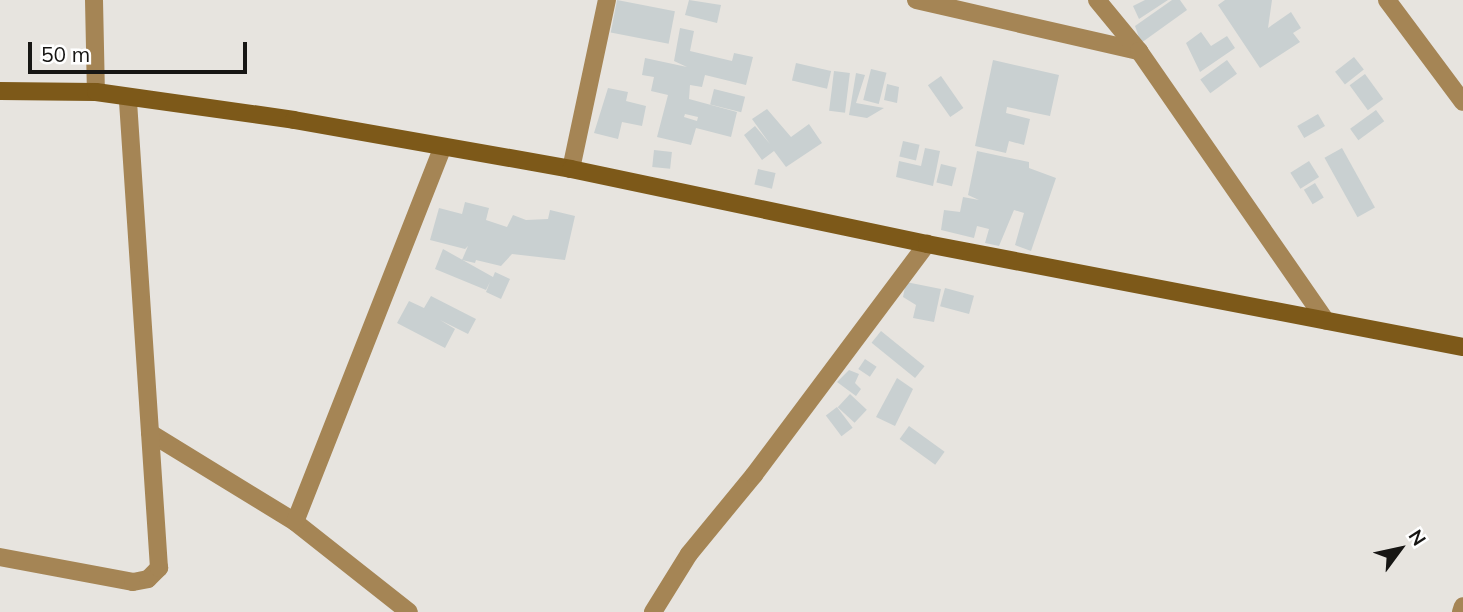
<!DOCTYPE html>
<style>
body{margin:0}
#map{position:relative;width:1463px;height:612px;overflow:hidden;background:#e7e4df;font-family:Mulish,sans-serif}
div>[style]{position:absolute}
.building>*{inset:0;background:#c9d0d1;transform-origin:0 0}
.street>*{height:18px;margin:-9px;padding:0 9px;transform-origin:9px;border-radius:9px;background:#a58555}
.secondary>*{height:18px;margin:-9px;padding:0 9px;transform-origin:9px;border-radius:9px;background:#7d5919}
span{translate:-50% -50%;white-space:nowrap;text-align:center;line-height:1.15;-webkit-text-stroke:5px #fff;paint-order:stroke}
.north{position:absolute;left:1365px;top:514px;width:70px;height:70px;-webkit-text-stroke:5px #fff;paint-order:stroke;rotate:57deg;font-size:19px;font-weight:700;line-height:28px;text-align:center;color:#171614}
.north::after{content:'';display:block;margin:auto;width:24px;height:32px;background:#171614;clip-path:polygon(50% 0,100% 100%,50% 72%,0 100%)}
.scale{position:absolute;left:28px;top:42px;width:219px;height:32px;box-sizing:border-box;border:4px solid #171614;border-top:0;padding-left:9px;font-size:21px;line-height:24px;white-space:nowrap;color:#171614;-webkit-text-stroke:5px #fff;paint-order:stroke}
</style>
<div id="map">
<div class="building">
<i style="left:617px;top:0;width:59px;height:33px;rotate:11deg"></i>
<i style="clip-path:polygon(689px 0,721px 5px,717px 23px,685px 15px)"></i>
<i style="clip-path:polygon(1145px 0,1168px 0,1139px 19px,1133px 6px)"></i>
<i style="clip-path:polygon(1172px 0,1180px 0,1187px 10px,1141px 43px,1135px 26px)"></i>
<i style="clip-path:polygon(1225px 0,1272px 0,1268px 28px,1291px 12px,1301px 28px,1293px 33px,1300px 42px,1260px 68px,1218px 5px)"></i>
<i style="clip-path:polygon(evenodd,680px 28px,694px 31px,690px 51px,732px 61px,734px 53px,753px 57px,746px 85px,705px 75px,702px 87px,690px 85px,689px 99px,737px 112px,731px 137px,696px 128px,691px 145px,657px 137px,668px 95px,651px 91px,654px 77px,642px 75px,645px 58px,687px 67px,674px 61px,680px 28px,685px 114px,698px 117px,697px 121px,684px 117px,685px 114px)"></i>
<i style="clip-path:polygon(1201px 32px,1211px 46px,1227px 36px,1235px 48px,1200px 72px,1186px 43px)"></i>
<i style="left:1354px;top:57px;width:16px;height:24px;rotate:52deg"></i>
<i style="clip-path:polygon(993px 60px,1059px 75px,1050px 116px,1007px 107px,1006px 113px,1030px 119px,1024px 145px,1009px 141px,1006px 153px,975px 146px)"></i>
<i style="left:1227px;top:60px;width:17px;height:33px;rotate:54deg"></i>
<i style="left:796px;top:63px;width:36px;height:18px;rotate:13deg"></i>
<i style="left:871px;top:69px;width:16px;height:32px;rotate:14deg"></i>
<i style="left:834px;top:71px;width:16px;height:40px;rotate:7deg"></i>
<i style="clip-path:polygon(856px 73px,865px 75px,856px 103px,884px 108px,867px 118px,849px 115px)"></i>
<i style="left:1365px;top:74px;width:31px;height:19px;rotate:54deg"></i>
<i style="left:941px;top:76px;width:39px;height:16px;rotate:55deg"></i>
<i style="clip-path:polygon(887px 84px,899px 87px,897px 103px,884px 100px)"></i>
<i style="clip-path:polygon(608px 88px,628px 92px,626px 101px,646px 106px,642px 126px,622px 122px,618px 139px,594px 133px)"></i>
<i style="left:714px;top:89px;width:32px;height:16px;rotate:14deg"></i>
<i style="clip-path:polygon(767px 109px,791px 137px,809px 124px,822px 143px,786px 167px,774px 151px,762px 160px,744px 135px,755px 126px,770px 144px,752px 119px)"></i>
<i style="left:1376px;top:110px;width:14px;height:32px;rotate:54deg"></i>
<i style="left:1318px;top:114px;width:14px;height:24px;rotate:60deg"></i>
<i style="left:903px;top:141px;width:17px;height:16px;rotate:13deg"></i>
<i style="clip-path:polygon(925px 148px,940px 151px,933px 186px,896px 177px,899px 161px,921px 166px)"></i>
<i style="left:1342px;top:148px;width:68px;height:20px;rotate:61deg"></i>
<i style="left:654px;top:150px;width:18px;height:17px;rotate:6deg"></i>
<i style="clip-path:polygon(977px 151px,1029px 162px,1029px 168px,1056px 178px,1031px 251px,1015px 245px,1024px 213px,1014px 210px,999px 246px,985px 243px,989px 229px,977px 226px,974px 238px,941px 230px,944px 210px,960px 212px,963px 197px,979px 200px,968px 195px)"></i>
<i style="left:1309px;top:161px;width:19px;height:22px;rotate:58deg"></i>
<i style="left:941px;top:164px;width:16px;height:19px;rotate:14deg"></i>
<i style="left:758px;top:169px;width:18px;height:16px;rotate:13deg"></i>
<i style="left:1315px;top:183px;width:17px;height:13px;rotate:59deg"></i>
<i style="clip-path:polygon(465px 202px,489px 208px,486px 220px,507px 227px,513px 215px,526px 220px,548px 219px,550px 210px,575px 216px,565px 260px,512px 254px,501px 266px,476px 260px,475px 263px,462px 260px,468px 246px,465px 249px,430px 240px,439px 208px,462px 214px)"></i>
<i style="clip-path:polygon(443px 249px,493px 277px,495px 272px,510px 279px,501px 299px,486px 292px,490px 282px,486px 290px,435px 269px)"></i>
<i style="clip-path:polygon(906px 282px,941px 289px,934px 322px,913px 318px,916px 305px,903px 297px)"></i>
<i style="left:945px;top:288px;width:30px;height:19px;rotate:15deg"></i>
<i style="clip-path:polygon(431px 296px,476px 319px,468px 334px,440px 320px,455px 329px,445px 348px,397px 323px,409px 301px,424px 308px)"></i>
<i style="left:881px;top:331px;width:56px;height:15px;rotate:39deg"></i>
<i style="left:865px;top:359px;width:14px;height:12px;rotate:34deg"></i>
<i style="clip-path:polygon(849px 370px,859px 374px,855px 383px,861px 389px,856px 396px,837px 382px)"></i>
<i style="clip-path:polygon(897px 378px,913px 389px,895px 426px,876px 417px)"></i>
<i style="left:850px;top:394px;width:23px;height:18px;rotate:43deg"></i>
<i style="left:837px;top:407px;width:26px;height:14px;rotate:53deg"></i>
<i style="left:909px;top:426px;width:44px;height:16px;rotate:36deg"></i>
</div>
<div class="street">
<i style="left:94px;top:0;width:92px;rotate:88.8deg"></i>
<i style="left:916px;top:0;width:229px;rotate:12.9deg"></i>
<i style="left:1097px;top:0;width:66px;rotate:50.5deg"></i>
<i style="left:1139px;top:51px;width:328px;rotate:55.3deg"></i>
<i style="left:1387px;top:0;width:127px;rotate:53.3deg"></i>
<i style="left:571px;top:169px;width:173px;rotate:-78deg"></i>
<i style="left:150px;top:433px;width:170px;rotate:31.5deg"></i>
<i style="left:295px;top:522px;width:145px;rotate:38.3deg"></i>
<i style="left:295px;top:522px;width:401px;rotate:-68.5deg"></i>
<i style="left:0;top:557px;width:135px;rotate:10.6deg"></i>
<i style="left:133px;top:582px;width:15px;rotate:-11deg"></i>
<i style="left:148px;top:579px;width:16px;rotate:-45deg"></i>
<i style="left:159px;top:568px;width:472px;rotate:-93.8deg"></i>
<i style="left:653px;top:612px;width:68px;rotate:-58.2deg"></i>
<i style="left:689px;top:554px;width:102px;rotate:-50.6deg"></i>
<i style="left:754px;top:475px;width:289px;rotate:-53.2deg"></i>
<i style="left:1461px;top:612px;width:6px;rotate:-72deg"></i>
</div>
<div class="secondary">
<i style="left:0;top:91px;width:96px;rotate:0.6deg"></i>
<i style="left:96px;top:92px;width:200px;rotate:8deg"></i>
<i style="left:294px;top:120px;width:281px;rotate:10deg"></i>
<i style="left:571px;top:169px;width:364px;rotate:11.9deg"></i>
<i style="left:927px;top:244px;width:546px;rotate:10.88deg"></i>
</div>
<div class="north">N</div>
<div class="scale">50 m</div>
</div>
